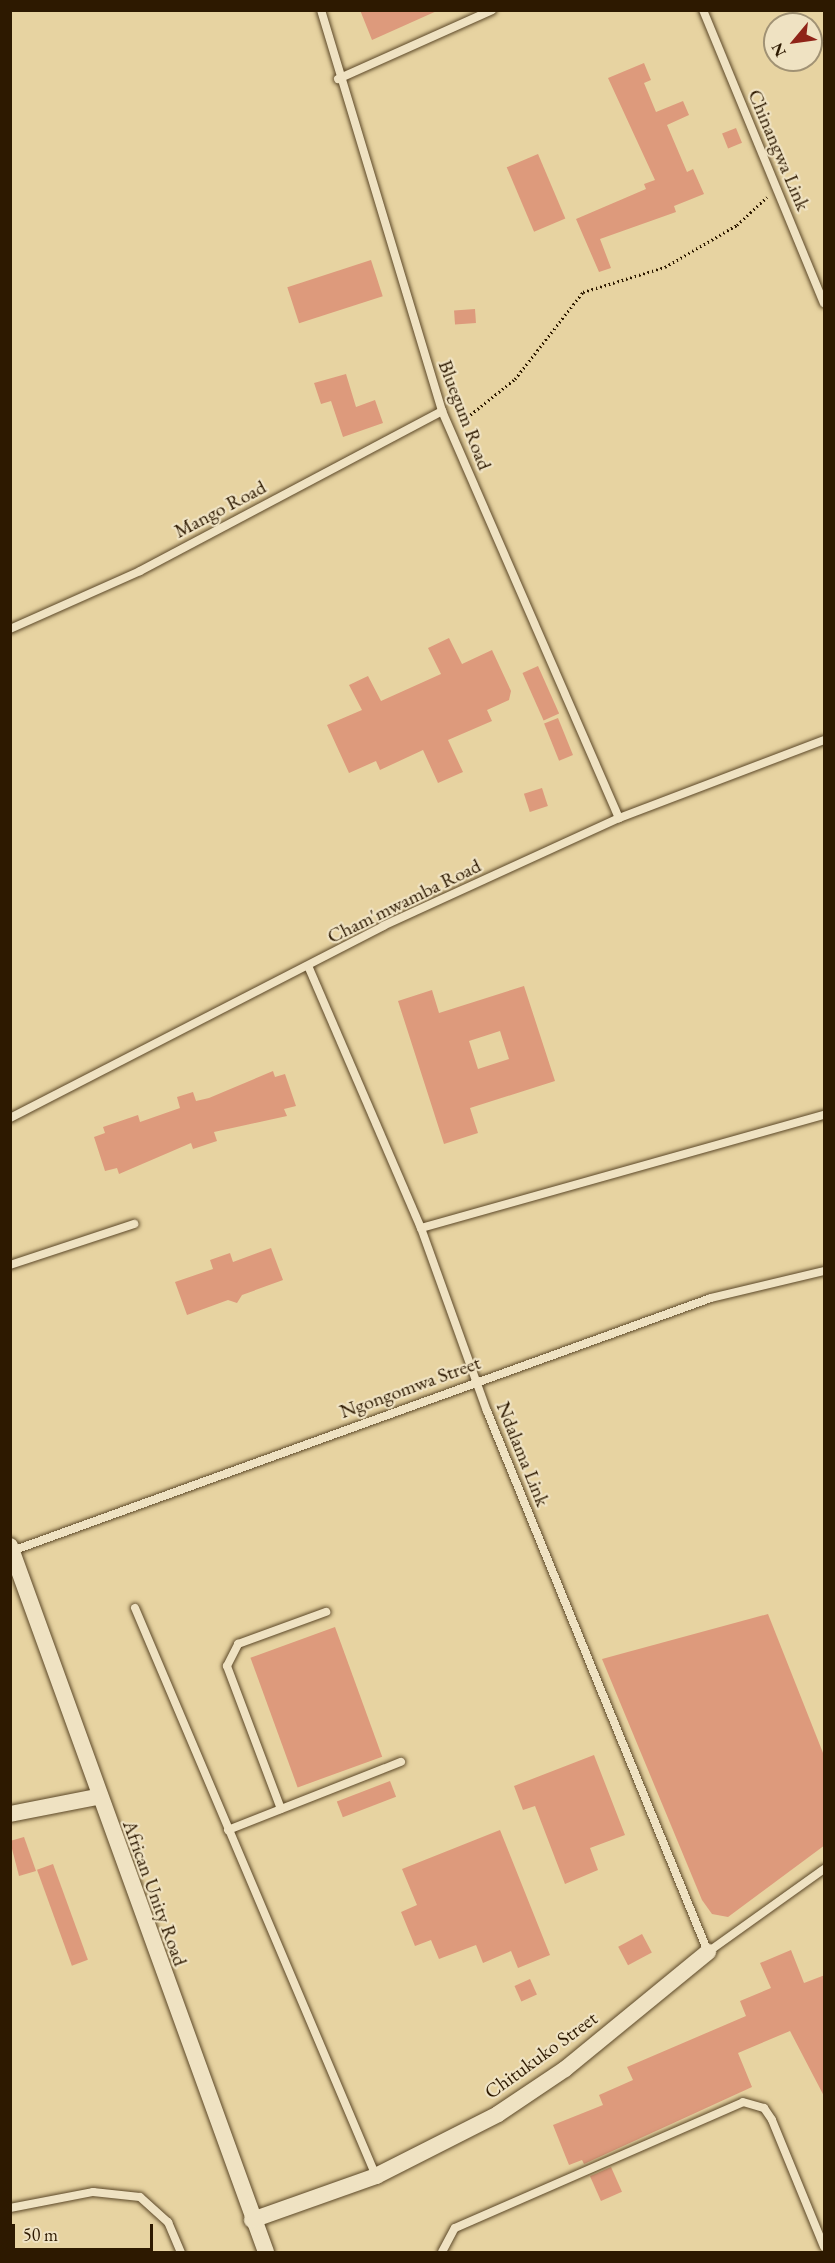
<!DOCTYPE html>
<style>
body{margin:0}
#map{position:relative;width:835px;height:2263px;overflow:hidden;background:#e7d3a1;font-family:"EB Garamond",serif}
div>[style]{position:absolute}
.building>*{inset:0;background:#dd9a7c;transform-origin:0 0}
.path>*{height:3px;margin-top:-1.5px;transform-origin:0;background:repeating-linear-gradient(90deg,#2d1900 0 1.5px,transparent 0 4.5px)}
.roads{filter:drop-shadow(0 0 2px #5c4828) drop-shadow(0 0 2px #5c4828)}
.service>*{height:8px;margin:-4px;padding:0 4px;transform-origin:4px;border-radius:4px;background:#efe2c2}
.minor>*{height:16px;margin:-8px;padding:0 8px;transform-origin:8px;border-radius:8px;background:#efe2c2}
span{translate:-50% -50%;white-space:nowrap;text-align:center;line-height:1.15;-webkit-text-stroke:4.5px #efe2c2;paint-order:stroke}
.street-label{font-size:20px;color:#2d1900}
.frame{position:absolute;inset:0;border:12px solid #2d1900;pointer-events:none}
.north{position:absolute;left:763px;top:12px;width:60px;height:60px;box-sizing:border-box;background:#efe2c2;border:2px solid #a19274;border-radius:50%;rotate:241deg;font-size:16px;font-weight:700;line-height:24px;text-align:center;color:#2d1900}
.north::after{content:'';display:block;margin:auto;width:21px;height:27px;background:#8f2418;clip-path:polygon(50% 0,100% 100%,50% 72%,0 100%)}
.scale{position:absolute;left:12px;top:2224px;width:141px;height:27px;box-sizing:border-box;border:3px solid #2d1900;border-top:0;padding-left:8px;font-size:18px;line-height:21px;white-space:nowrap;color:#2d1900;-webkit-text-stroke:4px #efe2c2;paint-order:stroke}
</style>
<div id="map">
<div class="building">
<i style="clip-path:polygon(360px 10px,439px 10px,372px 40px)"></i>
<i style="clip-path:polygon(644px 63px,651px 80px,644px 83px,656px 112px,683px 101px,689px 115px,667px 125px,687px 172px,693px 169px,704px 194px,674px 206px,676px 212px,600px 239px,611px 268px,599px 272px,576px 219px,646px 189px,644px 184px,655px 180px,608px 78px)"></i>
<i style="left:736px;top:128px;width:16px;height:15px;rotate:68deg"></i>
<i style="left:538px;top:154px;width:70px;height:34px;rotate:67deg"></i>
<i style="left:371px;top:260px;width:38px;height:88px;rotate:72deg"></i>
<i style="left:475px;top:309px;width:14px;height:21px;rotate:86deg"></i>
<i style="clip-path:polygon(346px 374px,356px 407px,375px 400px,383px 423px,343px 437px,331px 401px,321px 404px,314px 383px)"></i>
<i style="clip-path:polygon(449px 638px,462px 664px,492px 650px,511px 691px,509px 700px,487px 710px,492px 721px,448px 740px,463px 772px,438px 783px,423px 750px,380px 770px,376px 761px,349px 773px,327px 725px,362px 710px,349px 685px,368px 676px,381px 701px,441px 674px,428px 648px)"></i>
<i style="left:538px;top:666px;width:52px;height:17px;rotate:66deg"></i>
<i style="left:558px;top:718px;width:40px;height:15px;rotate:68deg"></i>
<i style="left:542px;top:788px;width:19px;height:19px;rotate:72deg"></i>
<i style="clip-path:polygon(evenodd,524px 986px,555px 1081px,470px 1108px,478px 1133px,444px 1144px,398px 1001px,432px 990px,439px 1013px,524px 986px,500px 1031px,509px 1059px,478px 1069px,469px 1041px,500px 1031px)"></i>
<i style="clip-path:polygon(273px 1071px,275px 1077px,285px 1074px,296px 1106px,284px 1109px,287px 1116px,214px 1132px,217px 1141px,193px 1149px,191px 1143px,119px 1174px,117px 1168px,105px 1171px,94px 1137px,105px 1133px,103px 1127px,138px 1115px,140px 1122px,180px 1108px,177px 1097px,193px 1092px,196px 1101px,209px 1098px)"></i>
<i style="clip-path:polygon(271px 1248px,283px 1280px,242px 1295px,237px 1303px,228px 1300px,187px 1315px,175px 1282px,213px 1269px,210px 1260px,230px 1253px,233px 1262px)"></i>
<i style="clip-path:polygon(768px 1614px,825px 1758px,825px 1845px,728px 1917px,712px 1914px,702px 1900px,602px 1659px)"></i>
<i style="left:335px;top:1627px;width:138px;height:90px;rotate:70deg"></i>
<i style="clip-path:polygon(594px 1755px,625px 1835px,590px 1848px,598px 1870px,565px 1884px,535px 1806px,523px 1810px,514px 1786px)"></i>
<i style="left:390px;top:1781px;width:17px;height:57px;rotate:69deg"></i>
<i style="clip-path:polygon(500px 1830px,550px 1955px,518px 1968px,511px 1951px,483px 1963px,476px 1945px,439px 1959px,431px 1940px,415px 1946px,401px 1912px,417px 1905px,402px 1869px)"></i>
<i style="clip-path:polygon(24px 1837px,36px 1871px,19px 1876px,10px 1841px)"></i>
<i style="left:53px;top:1864px;width:102px;height:17px;rotate:70deg"></i>
<i style="left:642px;top:1934px;width:21px;height:27px;rotate:62deg"></i>
<i style="clip-path:polygon(791px 1950px,804px 1983px,825px 1975px,825px 2098px,790px 2031px,738px 2053px,752px 2087px,584px 2164px,582px 2160px,569px 2165px,553px 2125px,603px 2105px,599px 2095px,633px 2080px,627px 2067px,746px 2016px,740px 2001px,771px 1988px,760px 1963px)"></i>
<i style="left:530px;top:1979px;width:17px;height:17px;rotate:66deg"></i>
<i style="left:611px;top:2167px;width:27px;height:23px;rotate:66deg"></i>
</div>
<div class="path">
<i style="left:460px;top:423px;width:70px;rotate:-38.7deg"></i>
<i style="left:515px;top:379px;width:110px;rotate:-52deg"></i>
<i style="left:583px;top:292px;width:86px;rotate:-17deg"></i>
<i style="left:665px;top:267px;width:83px;rotate:-30.3deg"></i>
<i style="left:737px;top:225px;width:41px;rotate:-43deg"></i>
</div>
<div class="roads">
<div class="service">
<i style="left:321px;top:10px;width:419px;rotate:73.2deg"></i>
<i style="left:442px;top:411px;width:444px;rotate:66.5deg"></i>
<i style="left:703px;top:10px;width:317px;rotate:67.6deg"></i>
<i style="left:338px;top:79px;width:169px;rotate:-24.1deg"></i>
<i style="left:10px;top:629px;width:142px;rotate:-24deg"></i>
<i style="left:140px;top:571px;width:342px;rotate:-27.9deg"></i>
<i style="left:309px;top:968px;width:283px;rotate:66.7deg"></i>
<i style="left:421px;top:1228px;width:195px;rotate:70.2deg"></i>
<i style="left:487px;top:1411px;width:584px;rotate:67.78deg"></i>
<i style="left:708px;top:1952px;width:143px;rotate:-35.6deg"></i>
<i style="left:10px;top:1118px;width:420px;rotate:-27.2deg"></i>
<i style="left:383px;top:926px;width:260px;rotate:-24.6deg"></i>
<i style="left:619px;top:818px;width:219px;rotate:-20.8deg"></i>
<i style="left:421px;top:1228px;width:419px;rotate:-15.7deg"></i>
<i style="left:10px;top:1265px;width:131px;rotate:-18.3deg"></i>
<i style="left:12px;top:1551px;width:743px;rotate:-19.9deg"></i>
<i style="left:711px;top:1298px;width:116px;rotate:-13.4deg"></i>
<i style="left:135px;top:1608px;width:617px;rotate:67.01deg"></i>
<i style="left:281px;top:1809px;width:153px;rotate:-110.7deg"></i>
<i style="left:227px;top:1666px;width:25px;rotate:-63deg"></i>
<i style="left:238px;top:1644px;width:94px;rotate:-20deg"></i>
<i style="left:228px;top:1830px;width:186px;rotate:-21.5deg"></i>
<i style="left:10px;top:2208px;width:85px;rotate:-10.9deg"></i>
<i style="left:93px;top:2192px;width:47px;rotate:6.1deg"></i>
<i style="left:140px;top:2197px;width:38px;rotate:42deg"></i>
<i style="left:168px;top:2222px;width:33px;rotate:67deg"></i>
<i style="left:442px;top:2252px;width:27px;rotate:-62deg"></i>
<i style="left:455px;top:2228px;width:314px;rotate:-23.6deg"></i>
<i style="left:743px;top:2102px;width:22px;rotate:16deg"></i>
<i style="left:764px;top:2108px;width:14px;rotate:56deg"></i>
<i style="left:772px;top:2120px;width:137px;rotate:67.7deg"></i>
</div>
<div class="minor">
<i style="left:10px;top:1546px;width:751px;rotate:70.07deg"></i>
<i style="left:10px;top:1814px;width:89px;rotate:-11.1deg"></i>
<i style="left:252px;top:2220px;width:132px;rotate:-19.5deg"></i>
<i style="left:376px;top:2176px;width:137px;rotate:-26.9deg"></i>
<i style="left:498px;top:2114px;width:81px;rotate:-33.9deg"></i>
<i style="left:565px;top:2069px;width:185px;rotate:-39.3deg"></i>
</div>
</div>
<div class="street-label">
<span style="left:779px;top:150px;rotate:67deg">Chinangwa Link</span>
<span style="left:465px;top:415px;rotate:69deg">Bluegum Road</span>
<span style="left:220px;top:509px;rotate:-28deg">Mango Road</span>
<span style="left:404px;top:901px;rotate:-26deg">Cham'mwamba Road</span>
<span style="left:410px;top:1387px;rotate:-20deg">Ngongomwa Street</span>
<span style="left:523px;top:1454px;rotate:68deg">Ndalama Link</span>
<span style="left:155px;top:1893px;rotate:70deg">African Unity Road</span>
<span style="left:541px;top:2055px;rotate:-36deg">Chitukuko Street</span>
</div>
<div class="frame"></div>
<div class="north">N</div>
<div class="scale">50 m</div>
</div>
